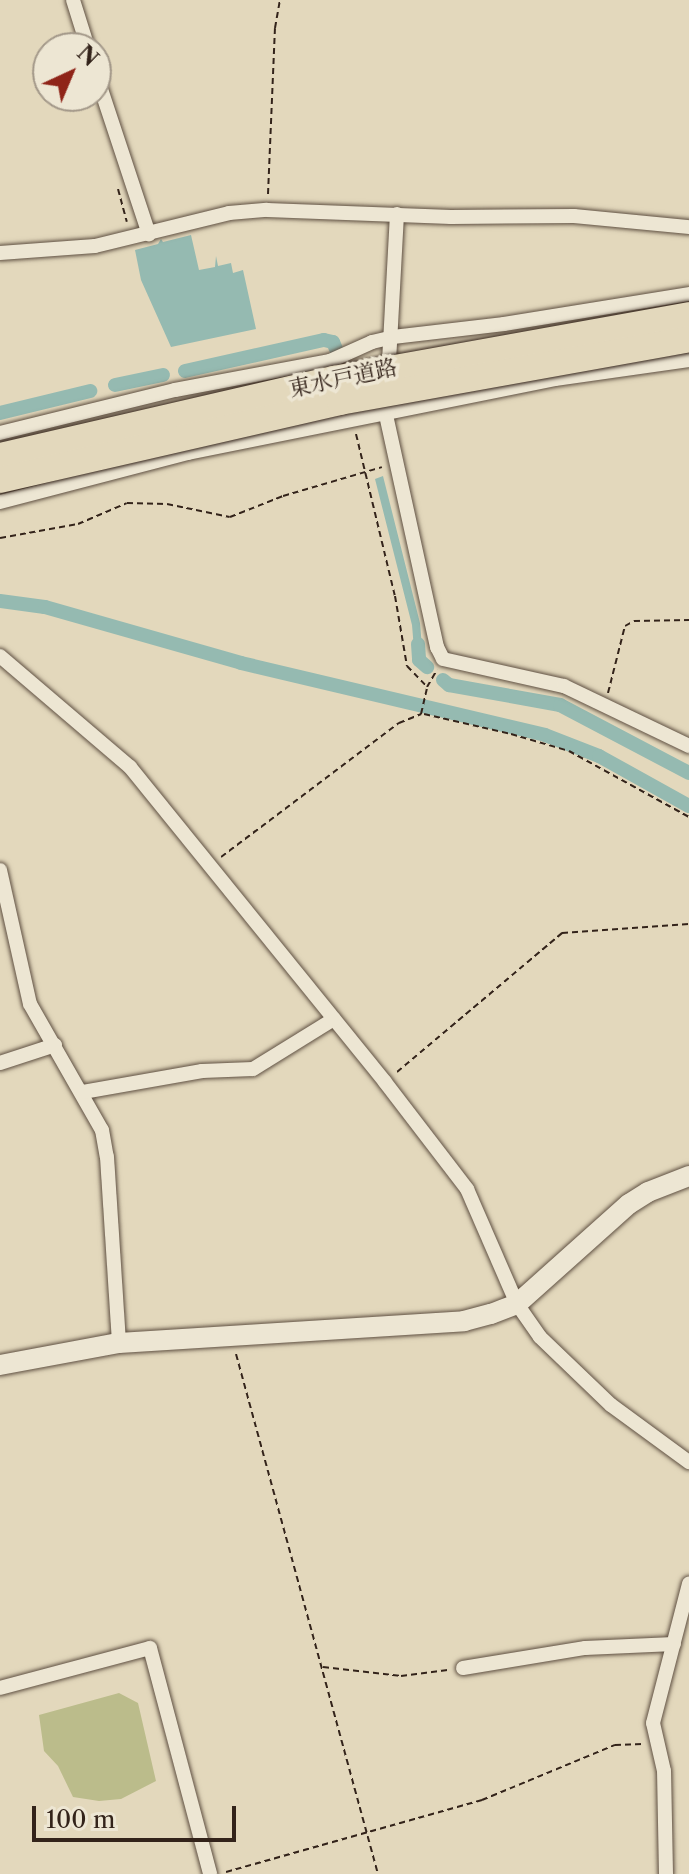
<!DOCTYPE html>
<meta charset="utf-8">
<style>
body{margin:0}
#map{position:relative;width:689px;height:1874px;overflow:hidden;background:#e3d8bc;font-family:"Libre Caslon Text","Noto Serif JP",serif}
div>[style]{position:absolute}
.green>*{inset:0;background:#bbbc8b}
.water>*{inset:0;background:#95bab1}
.canal>*{height:14px;margin:-7px;padding:0 7px;transform-origin:7px;border-radius:7px;background:#95bab1}
.path>*{height:2px;margin-top:-1px;transform-origin:0;background:repeating-linear-gradient(90deg,#33231a 0 6px,transparent 0 10px)}
.roads{filter:drop-shadow(0 0 2px #5f5042) drop-shadow(0 0 2px #5f5042)}
.street>*{height:14px;margin:-7px;padding:0 7px;transform-origin:7px;border-radius:7px;background:#ede6d3}
.secondary>*{height:20px;margin:-10px;padding:0 10px;transform-origin:10px;border-radius:10px;background:#ede6d3}
.bridges{filter:drop-shadow(0 0 2px #33231a) drop-shadow(0 0 2px #33231a)}
.highway-bridge>*{height:26px;margin:-13px;padding:0 13px;transform-origin:13px;border-radius:13px;background:#e3d8bc}
span{translate:-50% -50%;white-space:nowrap;text-align:center;line-height:1.15;-webkit-text-stroke:7px #ede6d3;paint-order:stroke}
.street-label{font-size:22px;color:#33231a}
.north{position:absolute;left:32px;top:32px;width:80px;height:80px;box-sizing:border-box;background:#ede6d3;border:2px solid #a39889;border-radius:50%;rotate:44deg;font-size:22px;font-weight:700;line-height:32px;text-align:center;color:#33231a}
.north::after{content:'';display:block;margin:auto;width:28px;height:36px;background:#8f2418;clip-path:polygon(50% 0,100% 100%,50% 72%,0 100%)}
.scale{position:absolute;left:32px;top:1806px;width:204px;height:36px;box-sizing:border-box;border:4px solid #33231a;border-top:0;padding-left:10px;font-size:24px;line-height:28px;white-space:nowrap;color:#33231a;-webkit-text-stroke:6px #ede6d3;paint-order:stroke}
</style>
<div id="map">
<div class="green">
<i style="clip-path:polygon(119px 1693px,138px 1703px,156px 1781px,121px 1799px,99px 1801px,73px 1797px,58px 1766px,44px 1751px,39px 1715px)"></i>
</div>
<div class="water">
<i style="clip-path:polygon(191px 235px,199px 270px,215px 267px,216px 256px,218px 266px,231px 263px,233px 273px,243px 270px,256px 329px,171px 347px,141px 280px,135px 250px,158px 244px,161px 239px,163px 242px)"></i>
<i style="clip-path:polygon(383px 476px,420px 623px,423px 659px,415px 661px,412px 625px,375px 479px)"></i>
</div>
<div class="canal">
<i style="left:185px;top:371px;width:142px;rotate:-12.6deg"></i>
<i style="left:324px;top:340px;width:9px;rotate:13deg"></i>
<i style="left:333px;top:342px;width:8px;rotate:67deg"></i>
<i style="left:115px;top:385px;width:49px;rotate:-11.8deg"></i>
<i style="left:0;top:413px;width:93px;rotate:-13.7deg"></i>
<i style="left:0;top:601px;width:45px;rotate:7.6deg"></i>
<i style="left:45px;top:607px;width:204px;rotate:15.9deg"></i>
<i style="left:241px;top:663px;width:312px;rotate:13.3deg"></i>
<i style="left:545px;top:735px;width:58px;rotate:21.3deg"></i>
<i style="left:599px;top:756px;width:103px;rotate:29.1deg"></i>
<i style="left:418px;top:644px;width:16px;rotate:86deg"></i>
<i style="left:419px;top:660px;width:11px;rotate:41deg"></i>
<i style="left:443px;top:680px;width:8px;rotate:40deg"></i>
<i style="left:449px;top:685px;width:113px;rotate:10.2deg"></i>
<i style="left:560px;top:705px;width:146px;rotate:27.8deg"></i>
</div>
<div class="path">
<i style="left:118px;top:189px;width:34px;rotate:75deg"></i>
<i style="left:268px;top:194px;width:166px;rotate:-87.6deg"></i>
<i style="left:275px;top:28px;width:28px;rotate:-80deg"></i>
<i style="left:356px;top:434px;width:167px;rotate:76.5deg"></i>
<i style="left:395px;top:596px;width:71px;rotate:80.3deg"></i>
<i style="left:407px;top:666px;width:28px;rotate:46deg"></i>
<i style="left:0;top:538px;width:79px;rotate:-10.2deg"></i>
<i style="left:78px;top:524px;width:53px;rotate:-23.2deg"></i>
<i style="left:127px;top:503px;width:40px;rotate:1.4deg"></i>
<i style="left:167px;top:504px;width:64px;rotate:11.7deg"></i>
<i style="left:230px;top:517px;width:57px;rotate:-21.6deg"></i>
<i style="left:283px;top:496px;width:103px;rotate:-16.3deg"></i>
<i style="left:608px;top:693px;width:69px;rotate:-75.8deg"></i>
<i style="left:625px;top:626px;width:10px;rotate:-29deg"></i>
<i style="left:634px;top:621px;width:55px;rotate:-1deg"></i>
<i style="left:424px;top:714px;width:89px;rotate:12.9deg"></i>
<i style="left:511px;top:734px;width:60px;rotate:16.3deg"></i>
<i style="left:569px;top:751px;width:137px;rotate:28.8deg"></i>
<i style="left:221px;top:857px;width:223px;rotate:-37deg"></i>
<i style="left:399px;top:723px;width:24px;rotate:-22deg"></i>
<i style="left:421px;top:714px;width:28px;rotate:-77deg"></i>
<i style="left:427px;top:687px;width:20px;rotate:-60deg"></i>
<i style="left:397px;top:1072px;width:216px;rotate:-40.1deg"></i>
<i style="left:562px;top:933px;width:127px;rotate:-4.1deg"></i>
<i style="left:236px;top:1354px;width:539px;rotate:74.73deg"></i>
<i style="left:323px;top:1667px;width:79px;rotate:6.6deg"></i>
<i style="left:401px;top:1676px;width:47px;rotate:-7.3deg"></i>
<i style="left:226px;top:1872px;width:266px;rotate:-15.7deg"></i>
<i style="left:482px;top:1800px;width:144px;rotate:-22.5deg"></i>
<i style="left:615px;top:1745px;width:28px;rotate:-2deg"></i>
</div>
<div class="roads">
<div class="street">
<i style="left:73px;top:0;width:50px;rotate:72.6deg"></i>
<i style="left:96px;top:74px;width:169px;rotate:71.7deg"></i>
<i style="left:397px;top:214px;width:201px;rotate:93.1deg"></i>
<i style="left:386px;top:415px;width:238px;rotate:77.6deg"></i>
<i style="left:437px;top:647px;width:13px;rotate:63deg"></i>
<i style="left:443px;top:659px;width:124px;rotate:12.6deg"></i>
<i style="left:564px;top:686px;width:139px;rotate:25.6deg"></i>
<i style="left:0;top:253px;width:95px;rotate:-4.2deg"></i>
<i style="left:95px;top:246px;width:138px;rotate:-13.8deg"></i>
<i style="left:229px;top:213px;width:38px;rotate:-5deg"></i>
<i style="left:267px;top:210px;width:184px;rotate:2.2deg"></i>
<i style="left:451px;top:217px;width:123px;rotate:-0.5deg"></i>
<i style="left:574px;top:216px;width:116px;rotate:5.5deg"></i>
<i style="left:0;top:433px;width:180px;rotate:-13.8deg"></i>
<i style="left:175px;top:390px;width:158px;rotate:-10.6deg"></i>
<i style="left:330px;top:361px;width:46px;rotate:-24.3deg"></i>
<i style="left:372px;top:342px;width:22px;rotate:-13deg"></i>
<i style="left:393px;top:337px;width:112px;rotate:-6.7deg"></i>
<i style="left:504px;top:324px;width:187px;rotate:-9.2deg"></i>
<i style="left:0;top:502px;width:194px;rotate:-14.6deg"></i>
<i style="left:188px;top:453px;width:374px;rotate:-11.4deg"></i>
<i style="left:555px;top:379px;width:135px;rotate:-8.1deg"></i>
<i style="left:0;top:656px;width:171px;rotate:40.5deg"></i>
<i style="left:130px;top:767px;width:405px;rotate:51deg"></i>
<i style="left:385px;top:1082px;width:135px;rotate:52.5deg"></i>
<i style="left:467px;top:1189px;width:125px;rotate:66.5deg"></i>
<i style="left:517px;top:1304px;width:40px;rotate:55.1deg"></i>
<i style="left:540px;top:1337px;width:98px;rotate:43.8deg"></i>
<i style="left:611px;top:1405px;width:97px;rotate:36.2deg"></i>
<i style="left:0;top:870px;width:137px;rotate:77.4deg"></i>
<i style="left:30px;top:1004px;width:145px;rotate:60.3deg"></i>
<i style="left:102px;top:1130px;width:27px;rotate:80deg"></i>
<i style="left:107px;top:1157px;width:186px;rotate:86.3deg"></i>
<i style="left:0;top:1063px;width:58px;rotate:-18.1deg"></i>
<i style="left:83px;top:1092px;width:121px;rotate:-10deg"></i>
<i style="left:202px;top:1071px;width:51px;rotate:-2.2deg"></i>
<i style="left:253px;top:1069px;width:95px;rotate:-31.7deg"></i>
<i style="left:463px;top:1668px;width:124px;rotate:-9.3deg"></i>
<i style="left:585px;top:1648px;width:89px;rotate:-2.6deg"></i>
<i style="left:0;top:1688px;width:155px;rotate:-14.9deg"></i>
<i style="left:150px;top:1648px;width:234px;rotate:75.1deg"></i>
<i style="left:666px;top:1874px;width:103px;rotate:-91.1deg"></i>
<i style="left:664px;top:1771px;width:49px;rotate:-102.9deg"></i>
<i style="left:653px;top:1723px;width:144px;rotate:-75.5deg"></i>
</div>
<div class="secondary">
<i style="left:0;top:1365px;width:121px;rotate:-10.5deg"></i>
<i style="left:119px;top:1343px;width:346px;rotate:-3.6deg"></i>
<i style="left:464px;top:1321px;width:28px;rotate:-15deg"></i>
<i style="left:491px;top:1314px;width:28px;rotate:-21deg"></i>
<i style="left:517px;top:1304px;width:150px;rotate:-41.8deg"></i>
<i style="left:629px;top:1204px;width:22px;rotate:-32deg"></i>
<i style="left:648px;top:1192px;width:44px;rotate:-21.3deg"></i>
</div>
</div>
<div class="bridges">
<div class="highway-bridge">
<i style="left:0;top:456px;width:343px;rotate:-13deg"></i>
<i style="left:334px;top:379px;width:361px;rotate:-10.2deg"></i>
<i style="left:0;top:480px;width:349px;rotate:-12.9deg"></i>
<i style="left:340px;top:402px;width:355px;rotate:-10.2deg"></i>
</div>
</div>
<div class="street-label">
<span style="left:343px;top:378px;rotate:-12deg">東水戸道路</span>
</div>
<div class="north">N</div>
<div class="scale">100 m</div>
</div>
